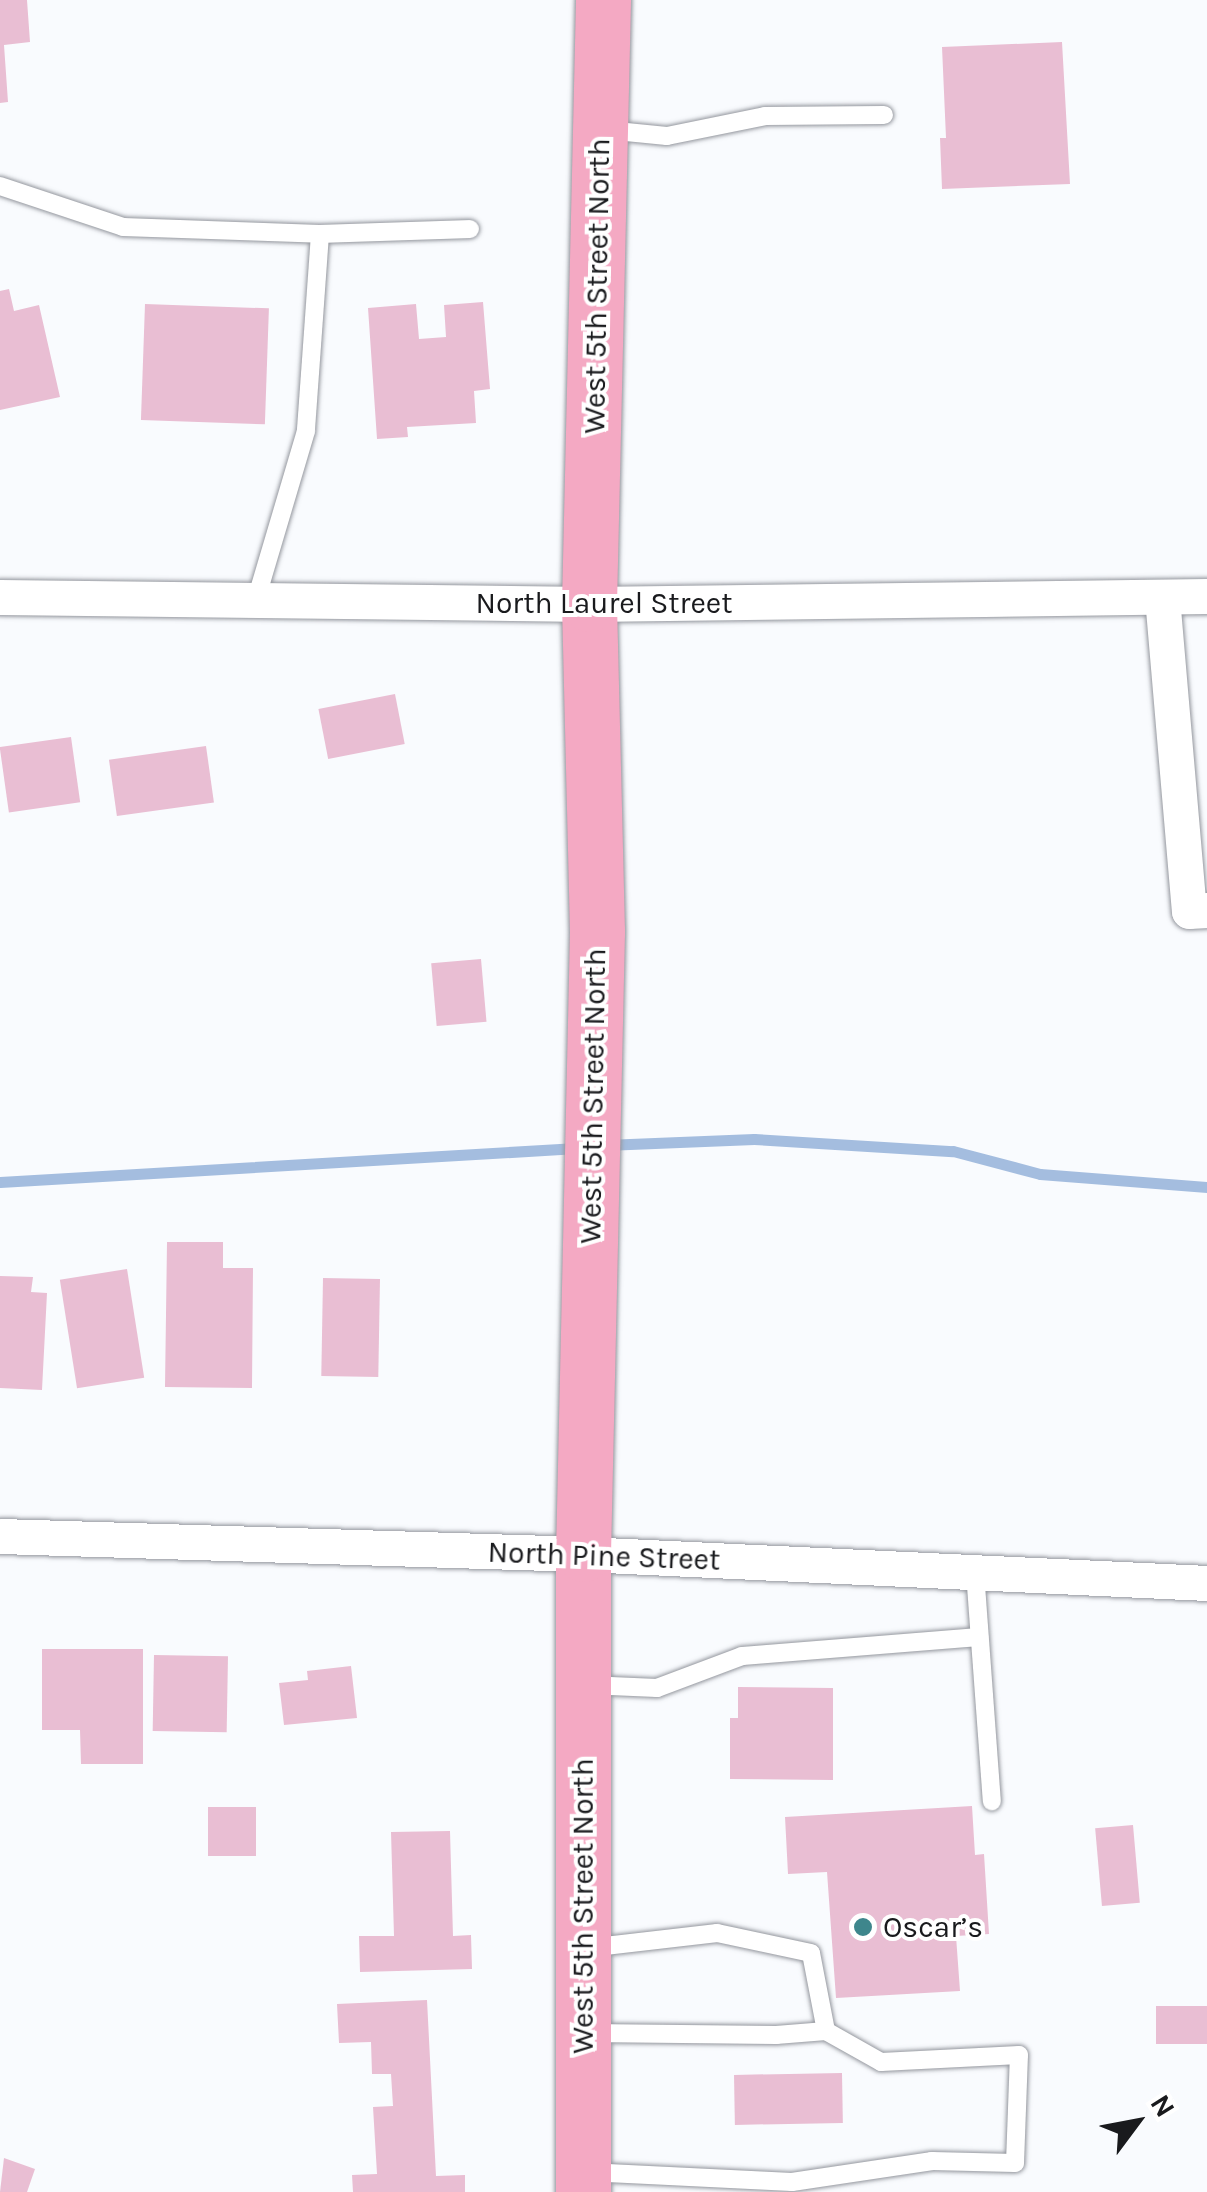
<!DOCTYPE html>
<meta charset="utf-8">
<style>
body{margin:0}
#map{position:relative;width:1207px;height:2192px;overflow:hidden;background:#f9fbfe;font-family:Karla,sans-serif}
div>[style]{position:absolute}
.stream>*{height:11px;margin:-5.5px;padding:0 5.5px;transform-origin:5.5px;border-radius:5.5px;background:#a4bddf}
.building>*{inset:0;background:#e9bed3;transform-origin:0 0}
.roads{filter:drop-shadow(0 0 2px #94979e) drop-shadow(0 0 2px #94979e)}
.service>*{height:18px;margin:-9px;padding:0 9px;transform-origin:9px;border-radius:9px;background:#fff}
.minor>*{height:35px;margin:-17.5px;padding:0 17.5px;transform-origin:17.5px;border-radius:17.5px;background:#fff}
.primary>*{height:55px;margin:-27.5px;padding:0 27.5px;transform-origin:27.5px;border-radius:27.5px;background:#f4a9c3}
.dots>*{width:28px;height:28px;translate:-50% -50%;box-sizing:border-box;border:5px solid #fff;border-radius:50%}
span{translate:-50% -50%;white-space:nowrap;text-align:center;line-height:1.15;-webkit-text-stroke:8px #fff;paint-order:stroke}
.street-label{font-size:30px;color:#191a1d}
.poi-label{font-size:30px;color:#191a1d}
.left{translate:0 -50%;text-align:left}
.north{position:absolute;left:1087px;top:2072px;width:100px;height:100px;-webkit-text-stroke:8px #fff;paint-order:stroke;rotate:58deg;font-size:28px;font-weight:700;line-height:40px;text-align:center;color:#191a1d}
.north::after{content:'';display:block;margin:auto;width:35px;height:45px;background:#191a1d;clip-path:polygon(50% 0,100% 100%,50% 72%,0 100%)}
</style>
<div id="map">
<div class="stream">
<i style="left:605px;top:1145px;width:149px;rotate:-2.3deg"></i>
<i style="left:754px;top:1139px;width:199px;rotate:3.5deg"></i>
<i style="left:953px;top:1151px;width:90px;rotate:14.8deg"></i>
<i style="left:1040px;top:1174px;width:168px;rotate:4.5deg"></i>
<i style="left:0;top:1182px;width:578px;rotate:-3.37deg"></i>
</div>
<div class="building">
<i style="clip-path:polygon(0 0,27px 0,30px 42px,4px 45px,8px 102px,0 103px)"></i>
<i style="clip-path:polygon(1062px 42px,1070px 184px,942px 189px,940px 138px,946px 138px,942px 47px)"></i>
<i style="clip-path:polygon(9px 289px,14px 311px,39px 305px,60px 397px,0 410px,0 291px)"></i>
<i style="clip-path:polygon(483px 302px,490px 389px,474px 391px,476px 423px,407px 427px,408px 437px,377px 439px,368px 308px,416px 304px,419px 339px,446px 337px,444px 305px)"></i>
<i style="left:145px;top:304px;width:124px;height:116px;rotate:2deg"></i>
<i style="left:395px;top:694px;width:51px;height:78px;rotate:79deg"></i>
<i style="left:71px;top:737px;width:66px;height:72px;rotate:82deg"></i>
<i style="left:206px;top:746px;width:57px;height:98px;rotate:82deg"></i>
<i style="left:481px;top:959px;width:63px;height:50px;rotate:85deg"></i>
<i style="clip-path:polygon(167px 1242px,223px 1242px,223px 1268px,253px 1268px,252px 1388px,165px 1387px)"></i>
<i style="left:127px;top:1269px;width:110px;height:68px;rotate:81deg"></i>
<i style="clip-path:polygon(0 1276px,33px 1277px,31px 1292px,47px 1293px,42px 1390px,0 1388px)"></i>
<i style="left:323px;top:1278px;width:57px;height:98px;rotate:1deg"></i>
<i style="clip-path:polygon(42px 1649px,143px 1649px,143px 1764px,81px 1764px,80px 1730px,42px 1730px)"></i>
<i style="left:154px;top:1655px;width:74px;height:76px;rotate:1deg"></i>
<i style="clip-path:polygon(351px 1666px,357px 1718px,284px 1725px,279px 1683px,308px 1680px,307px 1671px)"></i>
<i style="clip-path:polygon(738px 1687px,833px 1688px,833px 1780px,730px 1779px,730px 1718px,738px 1718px)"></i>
<i style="clip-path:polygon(972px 1806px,975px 1855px,984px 1854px,989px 1934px,956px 1936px,960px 1991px,836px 1998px,827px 1872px,788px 1874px,785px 1817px)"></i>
<i style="left:208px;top:1807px;width:48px;height:49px"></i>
<i style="left:1133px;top:1825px;width:78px;height:38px;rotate:85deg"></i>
<i style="clip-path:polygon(450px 1831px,453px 1936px,471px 1935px,472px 1969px,360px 1972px,359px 1936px,394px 1936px,391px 1832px)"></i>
<i style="clip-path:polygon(427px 2000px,436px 2176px,465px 2175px,465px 2192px,353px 2192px,352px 2175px,377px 2174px,373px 2107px,393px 2106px,391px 2074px,372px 2074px,371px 2042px,339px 2043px,337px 2004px)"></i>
<i style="left:1207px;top:2006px;width:38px;height:51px;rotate:90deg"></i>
<i style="left:842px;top:2073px;width:50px;height:108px;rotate:89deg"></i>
<i style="clip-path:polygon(4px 2158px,35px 2169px,27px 2192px,0 2192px)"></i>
</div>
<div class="roads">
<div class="service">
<i style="left:606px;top:130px;width:61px;rotate:5.6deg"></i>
<i style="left:667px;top:136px;width:100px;rotate:-11.5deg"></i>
<i style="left:765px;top:116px;width:119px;rotate:-0.5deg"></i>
<i style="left:0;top:186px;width:130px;rotate:18.4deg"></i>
<i style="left:123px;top:227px;width:197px;rotate:2deg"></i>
<i style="left:320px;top:234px;width:197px;rotate:94.1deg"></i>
<i style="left:306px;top:431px;width:176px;rotate:106.5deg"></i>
<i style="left:320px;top:234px;width:150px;rotate:-1.9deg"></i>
<i style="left:975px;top:1572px;width:230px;rotate:85.8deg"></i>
<i style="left:587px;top:1685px;width:70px;rotate:2.5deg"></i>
<i style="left:657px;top:1688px;width:91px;rotate:-20.6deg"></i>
<i style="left:742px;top:1656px;width:238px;rotate:-4.6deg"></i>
<i style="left:587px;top:2033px;width:189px;rotate:0.6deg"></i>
<i style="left:776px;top:2035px;width:50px;rotate:-4.6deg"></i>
<i style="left:826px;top:2031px;width:79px;rotate:-100.9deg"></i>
<i style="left:811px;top:1953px;width:96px;rotate:-168deg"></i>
<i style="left:717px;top:1933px;width:130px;rotate:173.4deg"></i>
<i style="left:587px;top:2172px;width:205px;rotate:2.8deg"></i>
<i style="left:792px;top:2182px;width:142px;rotate:-8.5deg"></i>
<i style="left:932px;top:2161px;width:83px;rotate:1.4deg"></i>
<i style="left:1015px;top:2163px;width:108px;rotate:-87.9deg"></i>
<i style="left:1019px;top:2055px;width:138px;rotate:177.1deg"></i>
<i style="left:881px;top:2062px;width:63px;rotate:-150.6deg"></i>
</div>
<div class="minor">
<i style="left:0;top:597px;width:589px;rotate:0.68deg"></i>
<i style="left:589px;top:604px;width:618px;rotate:-0.74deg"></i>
<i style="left:1162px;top:597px;width:315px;rotate:85.1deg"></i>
<i style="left:1189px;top:911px;width:18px;rotate:-3deg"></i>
<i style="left:0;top:1536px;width:583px;rotate:1.77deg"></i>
<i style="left:583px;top:1554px;width:625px;rotate:2.66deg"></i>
</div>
<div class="primary">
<i style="left:583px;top:2192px;width:638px;rotate:-90deg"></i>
<i style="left:583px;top:1554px;width:623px;rotate:-88.71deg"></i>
<i style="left:597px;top:931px;width:327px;rotate:-91.4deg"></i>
<i style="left:589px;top:604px;width:604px;rotate:-88.67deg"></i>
</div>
</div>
<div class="dots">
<i style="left:863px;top:1927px;background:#3e868c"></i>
</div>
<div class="street-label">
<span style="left:597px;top:286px;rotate:-89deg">West 5th Street North</span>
<span style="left:604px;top:603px">North Laurel Street</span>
<span style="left:593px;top:1096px;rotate:-89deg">West 5th Street North</span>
<span style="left:604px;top:1556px;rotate:2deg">North Pine Street</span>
<span style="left:583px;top:1906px;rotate:-90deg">West 5th Street North</span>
</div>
<div class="poi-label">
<span class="left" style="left:883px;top:1927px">Oscar’s</span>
</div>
<div class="north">N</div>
</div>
